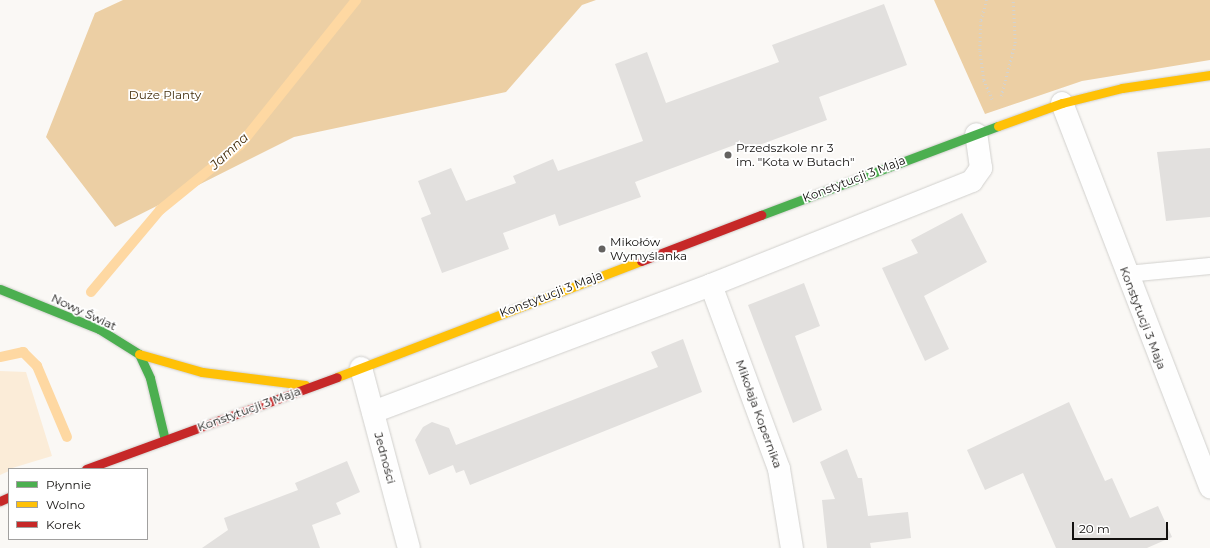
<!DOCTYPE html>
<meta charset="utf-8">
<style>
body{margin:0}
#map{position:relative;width:1210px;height:548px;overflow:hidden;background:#faf8f5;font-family:Montserrat,sans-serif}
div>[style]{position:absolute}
.green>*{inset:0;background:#fbecd8}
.forest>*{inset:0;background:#eccfa4}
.stream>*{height:10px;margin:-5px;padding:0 5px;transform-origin:5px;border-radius:5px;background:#fed8a2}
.building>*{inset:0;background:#e2e0de}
.path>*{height:2.5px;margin-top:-1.25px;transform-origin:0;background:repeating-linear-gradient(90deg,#d3d3d1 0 1px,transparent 0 4px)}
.roads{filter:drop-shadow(0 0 1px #d1d0cd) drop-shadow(0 0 1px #d1d0cd)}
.lane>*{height:16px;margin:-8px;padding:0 8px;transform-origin:8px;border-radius:8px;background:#fefefe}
.street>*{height:22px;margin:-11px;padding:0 11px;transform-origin:11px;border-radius:11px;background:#fefefe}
.fast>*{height:9px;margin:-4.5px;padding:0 4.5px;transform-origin:4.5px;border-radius:4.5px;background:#4caf50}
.slow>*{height:9px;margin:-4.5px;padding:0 4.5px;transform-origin:4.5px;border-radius:4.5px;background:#ffc107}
.jam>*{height:9px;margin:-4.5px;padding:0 4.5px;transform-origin:4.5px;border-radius:4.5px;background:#c62828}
.dots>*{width:11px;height:11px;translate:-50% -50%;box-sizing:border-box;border:2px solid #fff;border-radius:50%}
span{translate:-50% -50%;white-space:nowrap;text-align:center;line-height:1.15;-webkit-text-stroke:3.5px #fff;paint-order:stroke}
.park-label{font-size:12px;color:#45300e}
.poi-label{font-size:12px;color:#13110f}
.left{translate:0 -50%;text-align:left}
.street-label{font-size:12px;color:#13110f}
.water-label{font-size:13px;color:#46300f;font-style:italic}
.legend{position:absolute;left:8px;top:468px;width:140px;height:72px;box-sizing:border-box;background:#fff;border:1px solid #a1a09f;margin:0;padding:5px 7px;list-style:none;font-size:12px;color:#13110f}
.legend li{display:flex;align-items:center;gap:8px;height:20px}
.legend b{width:20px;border:1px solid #a1a09f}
.scale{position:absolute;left:1072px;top:522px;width:96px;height:18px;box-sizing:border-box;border:2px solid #13110f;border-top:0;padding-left:5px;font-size:12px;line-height:14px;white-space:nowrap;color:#13110f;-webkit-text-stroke:3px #fff;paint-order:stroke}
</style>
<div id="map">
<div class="green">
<i style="clip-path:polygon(0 371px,26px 372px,52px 456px,9px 469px,9px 471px,0 475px)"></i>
</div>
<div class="forest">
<i style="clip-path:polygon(123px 0,596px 0,582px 5px,506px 92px,294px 137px,115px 227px,46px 137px,95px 13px)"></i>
<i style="clip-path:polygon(934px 0,1210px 0,1210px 60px,1082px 81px,985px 114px)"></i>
</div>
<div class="stream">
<i style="left:91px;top:292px;width:107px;rotate:-49.9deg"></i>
<i style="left:160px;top:210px;width:103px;rotate:-39.1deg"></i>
<i style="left:240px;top:145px;width:186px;rotate:-51.3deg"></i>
<i style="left:0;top:357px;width:24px;rotate:-12deg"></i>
<i style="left:23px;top:352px;width:20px;rotate:45deg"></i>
<i style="left:37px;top:366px;width:77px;rotate:67.1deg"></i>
</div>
<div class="building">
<i style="clip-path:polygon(884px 4px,907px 65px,819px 97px,827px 120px,740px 152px,737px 144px,635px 182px,641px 197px,559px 226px,555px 214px,503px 233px,509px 249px,442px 273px,421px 218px,431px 214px,418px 181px,451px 168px,466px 201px,516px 183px,513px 176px,553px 159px,558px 171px,643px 141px,615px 64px,647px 52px,666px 103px,779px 62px,772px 45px)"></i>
<i style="clip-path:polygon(1210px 148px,1210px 217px,1166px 221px,1157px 152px)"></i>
<i style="clip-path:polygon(962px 213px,987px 262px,924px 296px,949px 349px,925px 361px,882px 268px,918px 253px,911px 240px)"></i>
<i style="clip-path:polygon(804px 283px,820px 326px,795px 336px,822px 410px,793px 423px,748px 305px)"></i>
<i style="clip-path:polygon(683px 339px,702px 392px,470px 485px,464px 470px,456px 473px,453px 465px,429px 475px,415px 440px,423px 427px,432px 422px,449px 428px,456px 445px,658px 367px,651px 352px)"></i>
<i style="clip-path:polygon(1069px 402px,1105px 481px,1112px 478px,1130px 518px,1158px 506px,1172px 537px,1147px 548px,1056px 548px,1023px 473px,985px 490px,967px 450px)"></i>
<i style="clip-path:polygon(847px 449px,858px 478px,862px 478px,868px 516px,908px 512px,911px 538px,870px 543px,871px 548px,827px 548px,822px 500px,835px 499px,820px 462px)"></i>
<i style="clip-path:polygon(347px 461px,360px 492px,336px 503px,341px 514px,312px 525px,320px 548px,202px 548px,228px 530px,224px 518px,298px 490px,295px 483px)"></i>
</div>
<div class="path">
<i style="left:987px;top:0;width:22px;rotate:106deg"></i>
<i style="left:981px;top:21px;width:30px;rotate:92deg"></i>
<i style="left:980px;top:51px;width:29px;rotate:82deg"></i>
<i style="left:984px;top:80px;width:21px;rotate:67deg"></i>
<i style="left:1001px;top:96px;width:55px;rotate:-75.2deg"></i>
<i style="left:1015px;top:43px;width:43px;rotate:-92.7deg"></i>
</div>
<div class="roads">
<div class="lane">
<i style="left:1127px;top:274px;width:83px;rotate:-5.5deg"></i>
</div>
<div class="street">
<i style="left:1062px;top:103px;width:412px;rotate:68.9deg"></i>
<i style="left:711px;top:285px;width:196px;rotate:69.7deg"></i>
<i style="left:779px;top:469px;width:80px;rotate:80.7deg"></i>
<i style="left:361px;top:368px;width:186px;rotate:75.1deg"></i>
<i style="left:373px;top:412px;width:361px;rotate:-20.6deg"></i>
<i style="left:711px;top:285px;width:281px;rotate:-21.7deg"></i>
<i style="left:972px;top:181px;width:16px;rotate:-55deg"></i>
<i style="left:981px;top:168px;width:34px;rotate:-98deg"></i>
</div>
<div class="fast">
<i style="left:761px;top:215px;width:253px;rotate:-20.6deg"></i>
<i style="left:0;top:289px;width:107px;rotate:22deg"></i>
<i style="left:99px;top:329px;width:47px;rotate:32deg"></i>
<i style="left:139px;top:354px;width:26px;rotate:65deg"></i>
<i style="left:150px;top:378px;width:64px;rotate:76.4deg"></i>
</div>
<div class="slow">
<i style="left:998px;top:126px;width:68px;rotate:-19.8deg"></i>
<i style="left:1062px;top:103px;width:62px;rotate:-14deg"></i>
<i style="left:1122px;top:88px;width:89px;rotate:-8.4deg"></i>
<i style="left:139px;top:354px;width:66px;rotate:15.9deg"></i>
<i style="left:202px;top:372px;width:104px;rotate:7.2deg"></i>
<i style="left:337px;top:377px;width:325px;rotate:-20.9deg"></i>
</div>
<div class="jam">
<i style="left:641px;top:261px;width:129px;rotate:-21deg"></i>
<i style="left:86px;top:469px;width:267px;rotate:-20.1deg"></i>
<i style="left:0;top:501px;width:10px;rotate:-24deg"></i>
</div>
</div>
<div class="dots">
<i style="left:728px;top:155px;background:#646260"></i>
<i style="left:602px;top:249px;background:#646260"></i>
</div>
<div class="park-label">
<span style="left:165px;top:95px">Duże Planty</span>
</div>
<div class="poi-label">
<span class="left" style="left:736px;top:155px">Przedszkole nr 3<br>im. "Kota w Butach"</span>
<span class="left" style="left:610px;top:249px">Mikołów<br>Wymyślanka</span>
</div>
<div class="street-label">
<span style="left:854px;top:179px;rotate:-21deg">Konstytucji 3 Maja</span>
<span style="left:551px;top:294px;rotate:-21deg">Konstytucji 3 Maja</span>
<span style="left:84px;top:312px;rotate:25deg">Nowy Świat</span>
<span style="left:1143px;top:318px;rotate:69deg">Konstytucji 3 Maja</span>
<span style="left:249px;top:409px;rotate:-20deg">Konstytucji 3 Maja</span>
<span style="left:759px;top:414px;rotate:70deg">Mikołaja Kopernika</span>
<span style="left:385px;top:458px;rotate:75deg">Jedności</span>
</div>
<div class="water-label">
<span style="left:229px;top:151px;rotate:-43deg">Jamna</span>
</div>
<ul class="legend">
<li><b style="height:5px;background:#4caf50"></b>Płynnie</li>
<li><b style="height:5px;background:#ffc107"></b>Wolno</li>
<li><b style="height:5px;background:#c62828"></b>Korek</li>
</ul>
<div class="scale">20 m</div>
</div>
